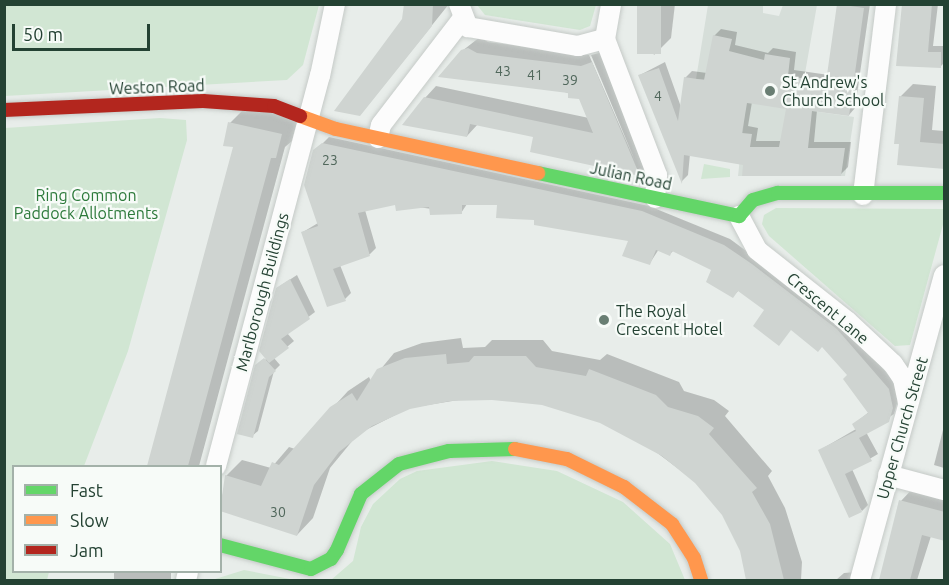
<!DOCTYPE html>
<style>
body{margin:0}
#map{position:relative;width:949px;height:585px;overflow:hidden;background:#e8edea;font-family:Ubuntu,sans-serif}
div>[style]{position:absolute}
.built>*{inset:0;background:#d6ded9}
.green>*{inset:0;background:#d1e6d3}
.shadow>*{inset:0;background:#0003;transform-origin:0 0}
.building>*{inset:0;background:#cfd4d1;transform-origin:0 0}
.roads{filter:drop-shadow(0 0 2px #c5cac7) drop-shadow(0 0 2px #c5cac7)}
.street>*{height:20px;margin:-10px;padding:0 10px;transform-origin:10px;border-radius:10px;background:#fcfcfc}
.fast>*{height:14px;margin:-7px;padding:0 7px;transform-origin:7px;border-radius:7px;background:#63d668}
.slow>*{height:14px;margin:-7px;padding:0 7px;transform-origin:7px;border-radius:7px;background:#ff974d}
.jam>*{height:14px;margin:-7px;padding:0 7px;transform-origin:7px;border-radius:7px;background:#b3261e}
.dots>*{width:16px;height:16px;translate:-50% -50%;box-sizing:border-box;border:3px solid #f7fbf8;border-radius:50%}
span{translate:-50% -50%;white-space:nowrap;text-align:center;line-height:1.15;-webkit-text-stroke:4.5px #f7fbf8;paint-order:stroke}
.number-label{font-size:14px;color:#50675b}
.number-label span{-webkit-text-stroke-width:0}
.poi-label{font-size:16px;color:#244233}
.left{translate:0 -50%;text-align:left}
.street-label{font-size:16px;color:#244233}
.park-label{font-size:16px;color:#2d7a3b}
.frame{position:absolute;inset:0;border:6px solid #244233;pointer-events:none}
.legend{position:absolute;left:12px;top:465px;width:210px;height:108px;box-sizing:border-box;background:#f7fbf8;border:2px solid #a3b1a9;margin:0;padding:8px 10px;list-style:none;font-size:18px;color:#244233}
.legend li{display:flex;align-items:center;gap:12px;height:30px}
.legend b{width:30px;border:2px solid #a3b1a9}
.scale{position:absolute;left:12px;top:24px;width:138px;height:27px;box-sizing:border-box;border:3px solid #244233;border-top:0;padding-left:8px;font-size:18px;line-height:21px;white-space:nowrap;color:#244233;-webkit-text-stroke:4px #f7fbf8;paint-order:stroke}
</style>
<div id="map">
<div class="built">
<i style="clip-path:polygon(708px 5px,763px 5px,763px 13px,779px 16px,783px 5px,817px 5px,804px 79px,805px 110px,854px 117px,845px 176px,738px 176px,746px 103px,704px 79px,696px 79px)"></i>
</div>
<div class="green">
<i style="clip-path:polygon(5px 4px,319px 4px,319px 5px,303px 65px,287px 80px,5px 96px)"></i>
<i style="clip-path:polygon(477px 5px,596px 5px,590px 26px,580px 30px,485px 15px)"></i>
<i style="clip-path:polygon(160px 118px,186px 120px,187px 140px,128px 351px,84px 466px,14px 466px,14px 572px,49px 572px,47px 580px,5px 580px,5px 128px)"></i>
<i style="clip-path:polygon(704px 164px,730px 169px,730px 177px,701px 179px)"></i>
<i style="clip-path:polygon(776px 208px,943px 209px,944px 221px,910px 345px,895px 346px,769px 236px,762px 224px,764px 215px)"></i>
<i style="clip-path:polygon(492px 461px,557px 471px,623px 502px,670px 544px,685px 580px,331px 580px,353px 561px,361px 527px,373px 504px,400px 479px,417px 471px)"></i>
<i style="clip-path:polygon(244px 570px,295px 580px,212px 580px)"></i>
</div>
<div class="shadow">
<i style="clip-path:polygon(405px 4px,449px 4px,360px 115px,403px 20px)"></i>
<i style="clip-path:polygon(639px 4px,675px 4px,671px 38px,654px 55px)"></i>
<i style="clip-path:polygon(evenodd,839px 4px,870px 4px,855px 108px,849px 115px,817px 110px,814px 142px,851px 142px,848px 167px,841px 174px,690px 154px,688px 175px,682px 181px,640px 75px,665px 62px,681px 107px,685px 78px,692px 71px,707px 73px,714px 36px,721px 29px,737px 32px,735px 45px,768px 53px,773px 48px,796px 52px,794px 70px,829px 75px,839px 4px,752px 102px,787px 108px,782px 141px,756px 141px,758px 128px,748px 126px,752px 102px)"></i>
<i style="clip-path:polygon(903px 4px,938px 4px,933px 46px,944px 46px,944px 63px,940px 67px,897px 65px)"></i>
<i style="clip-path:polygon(480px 37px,488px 42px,589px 55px,635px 161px,591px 55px,603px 52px,650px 163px,639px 174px,535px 136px,478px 124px,467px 136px,425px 98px,436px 86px,589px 118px,580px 98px,462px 51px)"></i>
<i style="clip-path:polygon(913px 84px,936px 86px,932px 130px,944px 131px,944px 166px,899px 164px,900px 97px)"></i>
<i style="clip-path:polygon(246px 107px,298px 118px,292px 141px,285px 147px,199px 466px,148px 466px,234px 146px,230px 123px)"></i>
<i style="clip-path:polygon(329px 137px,649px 206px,730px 239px,844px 323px,895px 383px,898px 400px,894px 414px,866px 432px,878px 454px,852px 469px,868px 505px,862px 511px,820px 450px,856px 429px,854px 424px,869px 412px,849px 375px,823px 345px,739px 290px,733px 296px,713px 269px,674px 250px,670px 254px,659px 249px,650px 263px,630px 240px,536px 219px,499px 203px,467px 204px,461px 213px,396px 204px,365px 210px,376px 248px,370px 254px,340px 265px,351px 293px,345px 299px,303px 232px,318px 223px,315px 151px)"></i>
<i style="clip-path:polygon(297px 275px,315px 312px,287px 333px,294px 341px,274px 358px,280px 365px,274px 371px,258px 431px,252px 436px,260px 364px,271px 355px,277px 288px)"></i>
<i style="clip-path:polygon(461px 338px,463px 348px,485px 347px,492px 340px,543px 340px,552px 351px,600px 360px,607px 354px,679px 382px,684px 391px,714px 400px,729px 411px,725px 416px,772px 471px,768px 476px,785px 508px,802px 562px,801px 580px,747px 580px,741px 551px,724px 514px,696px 482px,644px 443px,601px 421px,542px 403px,471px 398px,409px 408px,358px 434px,330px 468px,313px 518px,297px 535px,220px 510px,226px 476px,242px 460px,271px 468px,289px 447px,295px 449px,348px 391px,369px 377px,371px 381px,394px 353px,422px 343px)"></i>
<i style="clip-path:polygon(944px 426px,944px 468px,934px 465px)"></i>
<i style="clip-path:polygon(915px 486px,944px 495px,944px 540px,931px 536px,917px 580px,880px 580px,901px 501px)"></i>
<i style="left:114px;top:572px;width:57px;height:9px"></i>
<i style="clip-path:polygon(857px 572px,855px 580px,836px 580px,844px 573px)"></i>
</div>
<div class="building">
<i style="clip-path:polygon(404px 4px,433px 4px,432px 26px,360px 116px,334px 111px,402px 19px)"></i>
<i style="left:637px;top:4px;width:24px;height:50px"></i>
<i style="clip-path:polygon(evenodd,837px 4px,864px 8px,849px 116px,812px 111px,808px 148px,845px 148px,841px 176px,742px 176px,743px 165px,684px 155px,682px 184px,638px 75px,659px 68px,678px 121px,684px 77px,704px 80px,713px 35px,732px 39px,729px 51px,764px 60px,765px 54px,790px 58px,788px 76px,826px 82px,837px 4px,747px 103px,786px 109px,779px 147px,750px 147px,752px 134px,742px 133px,747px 103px)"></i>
<i style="clip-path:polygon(902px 4px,932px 4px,928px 52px,941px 52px,941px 68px,896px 66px)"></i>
<i style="clip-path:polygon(468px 48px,477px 53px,581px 66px,592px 62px,640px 176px,530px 152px,533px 137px,470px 124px,467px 137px,402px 125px,424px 97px,593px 133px,579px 99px,568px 98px,568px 93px,438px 77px,461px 50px)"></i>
<i style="clip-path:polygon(899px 96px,924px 98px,920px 142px,945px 144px,945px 169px,897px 165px,899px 144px,894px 144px)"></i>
<i style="clip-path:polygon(228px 122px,282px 134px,276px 158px,271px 158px,188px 466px,147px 466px,233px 147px,223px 146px)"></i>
<i style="clip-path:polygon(322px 143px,642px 211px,724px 245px,752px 264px,837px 329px,889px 389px,893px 408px,889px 422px,859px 438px,872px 461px,845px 474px,862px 512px,849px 518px,818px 450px,856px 431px,852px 424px,868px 413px,843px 379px,847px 375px,822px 347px,818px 352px,791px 330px,779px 346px,753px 326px,764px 310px,738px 291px,733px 298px,706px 282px,711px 270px,672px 251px,670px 256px,656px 250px,650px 265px,622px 256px,628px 241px,534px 225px,534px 220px,496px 218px,497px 205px,462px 205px,462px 214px,430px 215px,429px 207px,396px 211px,395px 205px,358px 213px,370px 256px,333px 269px,346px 301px,327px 307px,301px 232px,318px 226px,304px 185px,313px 150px)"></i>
<i style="clip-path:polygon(290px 279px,310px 319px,281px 339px,289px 348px,269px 363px,259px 351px,276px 288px)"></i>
<i style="clip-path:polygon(446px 354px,447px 364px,469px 362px,474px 356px,526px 356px,536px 367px,586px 376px,589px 369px,656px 395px,668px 407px,698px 416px,714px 428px,709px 434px,757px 488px,752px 492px,770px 524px,784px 580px,746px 580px,740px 551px,722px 515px,695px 483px,662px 456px,600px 423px,542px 405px,492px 400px,450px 401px,410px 409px,372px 426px,339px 452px,314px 485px,297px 536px,220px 511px,225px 475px,261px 486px,272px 462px,279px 465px,330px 407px,352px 393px,357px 401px,377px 369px,405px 358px)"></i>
<i style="clip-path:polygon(264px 358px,276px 371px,269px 377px,253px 438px,237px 434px,255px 365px)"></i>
<i style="clip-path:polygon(899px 500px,945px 512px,945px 541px,922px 535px,910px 580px,879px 580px)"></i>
</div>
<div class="roads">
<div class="street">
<i style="left:459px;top:4px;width:25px;rotate:69deg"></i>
<i style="left:468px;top:27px;width:112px;rotate:9.8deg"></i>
<i style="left:578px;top:46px;width:28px;rotate:-15deg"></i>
<i style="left:605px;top:39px;width:36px;rotate:-80deg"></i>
<i style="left:605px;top:39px;width:146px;rotate:69.1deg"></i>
<i style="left:657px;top:175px;width:23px;rotate:95deg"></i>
<i style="left:378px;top:138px;width:13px;rotate:-77deg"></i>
<i style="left:381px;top:125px;width:135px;rotate:-52.5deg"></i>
<i style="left:863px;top:195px;width:192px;rotate:-83.1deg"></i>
<i style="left:739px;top:216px;width:38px;rotate:62deg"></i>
<i style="left:757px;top:250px;width:115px;rotate:38.3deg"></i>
<i style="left:847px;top:321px;width:63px;rotate:43.1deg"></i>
<i style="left:893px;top:364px;width:18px;rotate:56deg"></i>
<i style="left:903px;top:379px;width:25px;rotate:78deg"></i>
<i style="left:216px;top:466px;width:404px;rotate:-75.1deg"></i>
<i style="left:320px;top:76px;width:74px;rotate:-78.2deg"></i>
<i style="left:888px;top:475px;width:58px;rotate:15deg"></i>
<i style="left:186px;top:580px;width:8px;rotate:-76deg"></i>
<i style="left:860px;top:580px;width:316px;rotate:-74.6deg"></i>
</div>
<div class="fast">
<i style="left:538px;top:173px;width:206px;rotate:12.1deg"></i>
<i style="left:739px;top:216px;width:21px;rotate:-49deg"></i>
<i style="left:753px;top:200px;width:26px;rotate:-16deg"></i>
<i style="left:778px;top:193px;width:166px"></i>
<i style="left:220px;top:545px;width:94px;rotate:14.8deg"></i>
<i style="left:311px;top:569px;width:22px;rotate:-27deg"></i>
<i style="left:331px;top:559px;width:11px;rotate:-56deg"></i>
<i style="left:337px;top:550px;width:61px;rotate:-66.8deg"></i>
<i style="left:361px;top:494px;width:48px;rotate:-38.3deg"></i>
<i style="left:399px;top:464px;width:52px;rotate:-14.6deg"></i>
<i style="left:449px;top:451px;width:66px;rotate:-1.7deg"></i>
</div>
<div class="slow">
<i style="left:300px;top:116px;width:38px;rotate:20deg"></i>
<i style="left:336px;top:129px;width:207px;rotate:12.3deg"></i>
<i style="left:515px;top:449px;width:53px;rotate:10.9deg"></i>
<i style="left:567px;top:459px;width:64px;rotate:26.2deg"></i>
<i style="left:624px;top:487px;width:61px;rotate:37.6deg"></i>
<i style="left:672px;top:524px;width:40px;rotate:57.1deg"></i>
<i style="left:694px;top:558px;width:23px;rotate:72deg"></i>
</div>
<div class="jam">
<i style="left:4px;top:110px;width:199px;rotate:-2.6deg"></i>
<i style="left:203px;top:101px;width:71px;rotate:4deg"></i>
<i style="left:274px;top:106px;width:28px;rotate:21deg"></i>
</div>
</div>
<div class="dots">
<i style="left:770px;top:91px;background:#697e73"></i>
<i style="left:604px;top:320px;background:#697e73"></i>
</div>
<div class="number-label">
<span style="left:503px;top:71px">43</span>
<span style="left:535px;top:75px">41</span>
<span style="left:570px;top:80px">39</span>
<span style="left:658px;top:96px">4</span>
<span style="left:330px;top:160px">23</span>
<span style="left:278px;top:512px">30</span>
</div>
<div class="poi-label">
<span class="left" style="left:782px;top:91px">St Andrew's<br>Church School</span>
<span class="left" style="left:616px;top:320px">The Royal<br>Crescent Hotel</span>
</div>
<div class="street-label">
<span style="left:157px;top:87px;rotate:-2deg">Weston Road</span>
<span style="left:631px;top:176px;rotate:12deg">Julian Road</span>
<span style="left:262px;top:292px;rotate:-75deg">Marlborough Buildings</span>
<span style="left:828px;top:308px;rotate:40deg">Crescent Lane</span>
<span style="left:902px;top:428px;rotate:-74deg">Upper Church Street</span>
</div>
<div class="park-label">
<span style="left:86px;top:204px">Ring Common<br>Paddock Allotments</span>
</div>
<div class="frame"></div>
<ul class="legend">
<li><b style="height:8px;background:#63d668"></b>Fast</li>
<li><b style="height:8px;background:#ff974d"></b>Slow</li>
<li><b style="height:8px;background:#b3261e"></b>Jam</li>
</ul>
<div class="scale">50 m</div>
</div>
